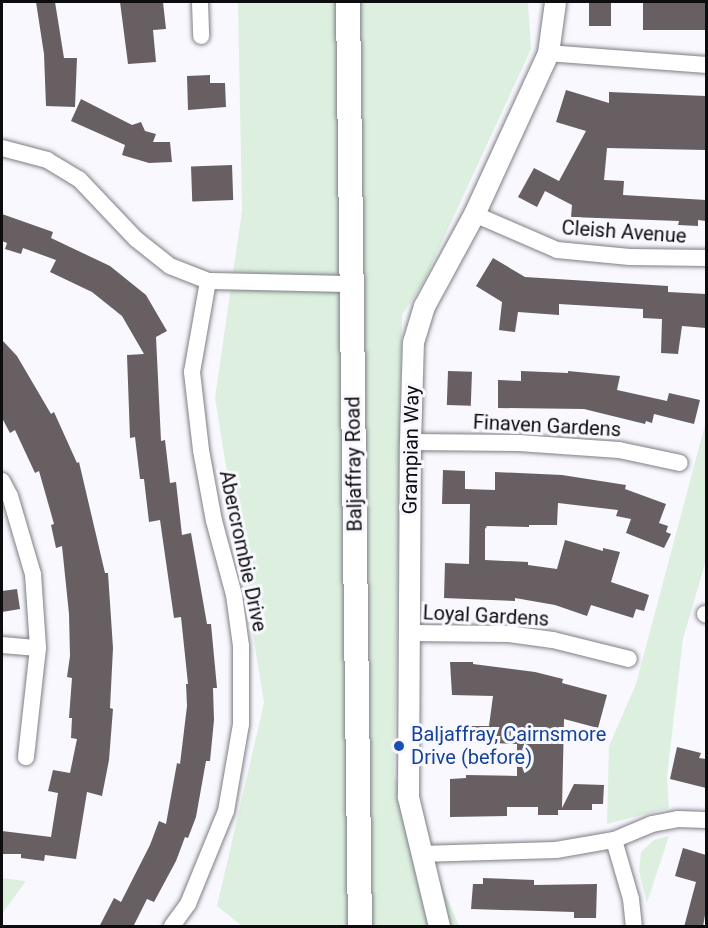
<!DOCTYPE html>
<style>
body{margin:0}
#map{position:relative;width:708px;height:928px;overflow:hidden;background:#f8f8fe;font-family:Roboto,sans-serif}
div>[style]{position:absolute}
.green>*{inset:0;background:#ddf0df}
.building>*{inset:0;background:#675f62;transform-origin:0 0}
.roads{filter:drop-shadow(0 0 2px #7e7e85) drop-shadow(0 0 2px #7e7e85)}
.minor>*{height:16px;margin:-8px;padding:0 8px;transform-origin:8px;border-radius:8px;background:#fff}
.tertiary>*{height:21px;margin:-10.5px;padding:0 10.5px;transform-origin:10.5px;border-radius:10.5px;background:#fff}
.secondary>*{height:24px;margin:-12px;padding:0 12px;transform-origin:12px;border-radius:12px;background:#fff}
.dots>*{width:16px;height:16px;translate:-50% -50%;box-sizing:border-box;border:3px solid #f8f8fe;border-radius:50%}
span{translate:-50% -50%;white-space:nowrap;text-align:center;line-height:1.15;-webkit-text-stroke:6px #f8f8fe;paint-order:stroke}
.street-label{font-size:20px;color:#0d0d0f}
.transit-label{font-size:20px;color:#164399}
.left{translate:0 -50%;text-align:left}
.frame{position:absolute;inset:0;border:3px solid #0d0d0f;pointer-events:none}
</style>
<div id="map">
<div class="green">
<i style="clip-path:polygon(238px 2px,528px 2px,531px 49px,424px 281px,402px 315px,394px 776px,459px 926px,242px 926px,217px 906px,264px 703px,215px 398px,242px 211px)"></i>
<i style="clip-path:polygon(706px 421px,706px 560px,683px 639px,667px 777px,669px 808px,607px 824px,609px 746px,636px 684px)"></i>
<i style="clip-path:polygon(669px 836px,647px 903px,639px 871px,641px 852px,654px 840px)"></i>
<i style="clip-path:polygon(2px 878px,26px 881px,2px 914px)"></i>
</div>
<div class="building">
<i style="clip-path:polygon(36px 2px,55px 2px,64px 58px,77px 58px,75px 107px,46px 106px,44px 54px)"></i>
<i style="clip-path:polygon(120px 2px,163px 2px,166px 29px,153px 30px,156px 62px,128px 64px)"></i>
<i style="left:589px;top:2px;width:22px;height:24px"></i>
<i style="left:643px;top:2px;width:62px;height:28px"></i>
<i style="clip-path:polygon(210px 75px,210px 83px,225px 83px,226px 107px,188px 110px,187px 76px)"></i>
<i style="clip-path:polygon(566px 90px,609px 103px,609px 92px,706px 96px,706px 150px,607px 148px,604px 180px,624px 181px,623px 195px,706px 200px,706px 221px,698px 220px,698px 226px,678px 225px,679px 221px,571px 217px,572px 205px,545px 191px,537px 207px,518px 197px,534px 168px,559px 181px,586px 131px,556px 122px)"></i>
<i style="clip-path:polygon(81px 99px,132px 125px,141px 122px,145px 131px,156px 134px,153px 142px,170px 142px,172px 162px,149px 163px,122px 155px,125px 145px,71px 121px)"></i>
<i style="left:232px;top:165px;width:35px;height:41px;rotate:88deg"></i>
<i style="clip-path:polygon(2px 214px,53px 232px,51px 238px,110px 266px,146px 295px,167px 331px,156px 337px,161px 441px,165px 440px,170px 483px,176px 482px,182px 535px,191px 533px,207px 624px,211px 624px,217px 688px,213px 688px,214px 720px,210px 761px,206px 761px,196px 817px,188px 838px,185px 837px,176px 861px,154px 902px,147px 899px,133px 927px,99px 927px,114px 898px,121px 902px,150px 845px,159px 821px,166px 824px,177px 763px,180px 764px,187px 706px,186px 684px,188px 684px,181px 617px,174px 618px,160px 520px,149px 522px,144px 479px,140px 479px,135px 437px,130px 438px,127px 355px,144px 354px,122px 316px,92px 292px,50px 272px,56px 260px,23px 248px,21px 254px,5px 249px,7px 243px,2px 241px)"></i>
<i style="clip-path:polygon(493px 258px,525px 277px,668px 286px,668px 292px,706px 294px,706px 328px,682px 326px,678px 354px,661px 353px,662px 319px,643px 318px,643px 309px,559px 304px,559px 315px,518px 312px,515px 332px,499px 330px,502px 302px,476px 286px)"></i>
<i style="clip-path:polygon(2px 340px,17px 356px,51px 414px,54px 412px,77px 463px,79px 462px,105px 573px,108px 573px,113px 648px,110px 708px,113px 709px,109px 760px,102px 796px,87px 792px,76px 859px,45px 855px,44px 861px,21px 858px,21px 854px,2px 854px,2px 831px,51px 837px,58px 793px,48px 791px,53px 770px,70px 773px,77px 739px,71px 738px,72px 718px,69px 718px,72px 678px,67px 677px,70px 656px,69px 614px,62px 546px,56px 548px,51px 525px,54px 524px,39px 471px,35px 473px,15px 430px,10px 433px,2px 418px)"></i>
<i style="left:448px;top:371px;width:24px;height:34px;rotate:2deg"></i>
<i style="clip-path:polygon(521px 371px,568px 373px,568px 371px,620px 376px,617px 390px,667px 401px,669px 393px,700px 400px,694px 424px,654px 414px,652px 423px,646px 421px,645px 424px,584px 409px,498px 408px,498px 380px,521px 381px)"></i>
<i style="clip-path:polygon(443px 470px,465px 471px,465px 489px,495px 490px,495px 472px,562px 475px,626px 485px,625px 489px,666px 504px,659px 523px,668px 526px,666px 532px,671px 534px,664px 548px,626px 533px,631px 519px,616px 516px,618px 510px,558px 503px,557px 525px,529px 525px,529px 527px,487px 526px,485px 529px,485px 560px,528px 562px,528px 565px,557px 569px,565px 540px,603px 551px,603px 548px,620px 552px,611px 582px,649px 595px,644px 611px,636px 609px,633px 618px,591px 605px,587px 616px,555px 605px,515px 598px,515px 601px,444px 598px,445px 563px,469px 564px,470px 504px,442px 504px)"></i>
<i style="clip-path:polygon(17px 589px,20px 609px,2px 612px,2px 591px)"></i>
<i style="clip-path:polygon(450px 662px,473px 662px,473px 664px,535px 672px,563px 679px,562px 683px,607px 695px,598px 728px,564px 719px,562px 808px,574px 784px,604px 785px,603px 804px,592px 804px,592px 810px,558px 810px,558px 815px,538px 815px,538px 807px,507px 807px,507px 816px,450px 817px,450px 779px,466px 778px,466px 775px,517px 776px,517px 744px,471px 742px,471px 726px,489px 726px,493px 696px,452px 695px)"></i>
<i style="clip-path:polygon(677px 747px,701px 753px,699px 758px,706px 759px,706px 788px,670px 779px)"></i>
<i style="clip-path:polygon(683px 848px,706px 855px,706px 909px,703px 927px,684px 927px,696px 882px,675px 876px)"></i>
<i style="clip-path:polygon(483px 878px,534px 880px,534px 885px,597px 884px,596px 918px,574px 918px,574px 912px,471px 909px,473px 884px,483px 884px)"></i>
</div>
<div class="roads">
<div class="minor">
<i style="left:200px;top:2px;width:34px;rotate:88deg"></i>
<i style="left:548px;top:53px;width:158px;rotate:4.3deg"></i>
<i style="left:2px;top:148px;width:47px;rotate:14.9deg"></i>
<i style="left:47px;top:160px;width:37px;rotate:31deg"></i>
<i style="left:79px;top:179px;width:83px;rotate:46.5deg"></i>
<i style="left:136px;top:239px;width:43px;rotate:38.5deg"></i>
<i style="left:170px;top:266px;width:41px;rotate:21.5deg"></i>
<i style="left:208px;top:281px;width:143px;rotate:1.2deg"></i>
<i style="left:474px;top:214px;width:90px;rotate:23.4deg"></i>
<i style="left:557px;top:250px;width:73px;rotate:5.5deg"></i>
<i style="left:630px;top:257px;width:76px;rotate:0.8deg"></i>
<i style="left:410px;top:442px;width:109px;rotate:0.5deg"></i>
<i style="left:519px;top:443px;width:100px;rotate:4deg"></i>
<i style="left:619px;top:450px;width:62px;rotate:12deg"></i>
<i style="left:2px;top:481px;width:17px;rotate:62deg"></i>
<i style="left:10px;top:496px;width:81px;rotate:73.6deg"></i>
<i style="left:33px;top:574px;width:74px;rotate:86.1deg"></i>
<i style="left:38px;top:648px;width:110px;rotate:96.3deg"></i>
<i style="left:705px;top:614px;width:1px;rotate:45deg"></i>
<i style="left:410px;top:633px;width:99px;rotate:0.6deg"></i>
<i style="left:509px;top:634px;width:44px;rotate:7.8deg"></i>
<i style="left:553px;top:640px;width:78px;rotate:14deg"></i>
<i style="left:2px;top:645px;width:36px;rotate:5deg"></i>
<i style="left:614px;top:840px;width:61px;rotate:73.9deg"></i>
<i style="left:631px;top:899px;width:27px;rotate:84deg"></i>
<i style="left:420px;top:854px;width:136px;rotate:-1.7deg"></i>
<i style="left:556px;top:850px;width:59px;rotate:-9.8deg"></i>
<i style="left:614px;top:840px;width:41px;rotate:-22.8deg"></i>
<i style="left:652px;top:824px;width:26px;rotate:-11deg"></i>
<i style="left:678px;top:819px;width:28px;rotate:2deg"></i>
<i style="left:172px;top:926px;width:27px;rotate:-54deg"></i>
<i style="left:188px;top:904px;width:100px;rotate:-67.8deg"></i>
<i style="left:226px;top:811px;width:88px;rotate:-80.2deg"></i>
<i style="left:241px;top:724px;width:78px;rotate:-90deg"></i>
<i style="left:241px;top:646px;width:51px;rotate:-97.8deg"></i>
<i style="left:234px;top:595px;width:77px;rotate:-105.1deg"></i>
<i style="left:214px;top:521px;width:72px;rotate:-100.4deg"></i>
<i style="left:201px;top:450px;width:79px;rotate:-96.6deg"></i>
<i style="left:192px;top:372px;width:92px;rotate:-80deg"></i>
</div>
<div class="tertiary">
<i style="left:439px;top:926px;width:133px;rotate:-103.5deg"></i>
<i style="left:408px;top:797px;width:355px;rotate:-89.7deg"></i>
<i style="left:410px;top:442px;width:100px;rotate:-88.3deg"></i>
<i style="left:413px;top:342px;width:38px;rotate:-73deg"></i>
<i style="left:424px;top:306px;width:105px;rotate:-61.5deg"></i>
<i style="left:474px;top:214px;width:177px;rotate:-65.3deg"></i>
<i style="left:548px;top:53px;width:51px;rotate:-82.2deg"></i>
</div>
<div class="secondary">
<i style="left:348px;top:2px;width:924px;rotate:89.26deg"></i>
</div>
</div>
<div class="dots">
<i style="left:399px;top:746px;background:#1a4fb4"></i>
</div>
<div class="street-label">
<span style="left:624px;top:232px;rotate:4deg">Cleish Avenue</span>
<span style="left:547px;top:426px;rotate:3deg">Finaven Gardens</span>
<span style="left:411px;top:450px;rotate:-89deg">Grampian Way</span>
<span style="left:354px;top:464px;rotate:-91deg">Baljaffray Road</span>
<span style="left:243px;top:551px;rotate:78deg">Abercrombie Drive</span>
<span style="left:486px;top:616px;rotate:3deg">Loyal Gardens</span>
</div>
<div class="transit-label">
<span class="left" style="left:411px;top:746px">Baljaffray, Cairnsmore<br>Drive (before)</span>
</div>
<div class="frame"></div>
</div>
